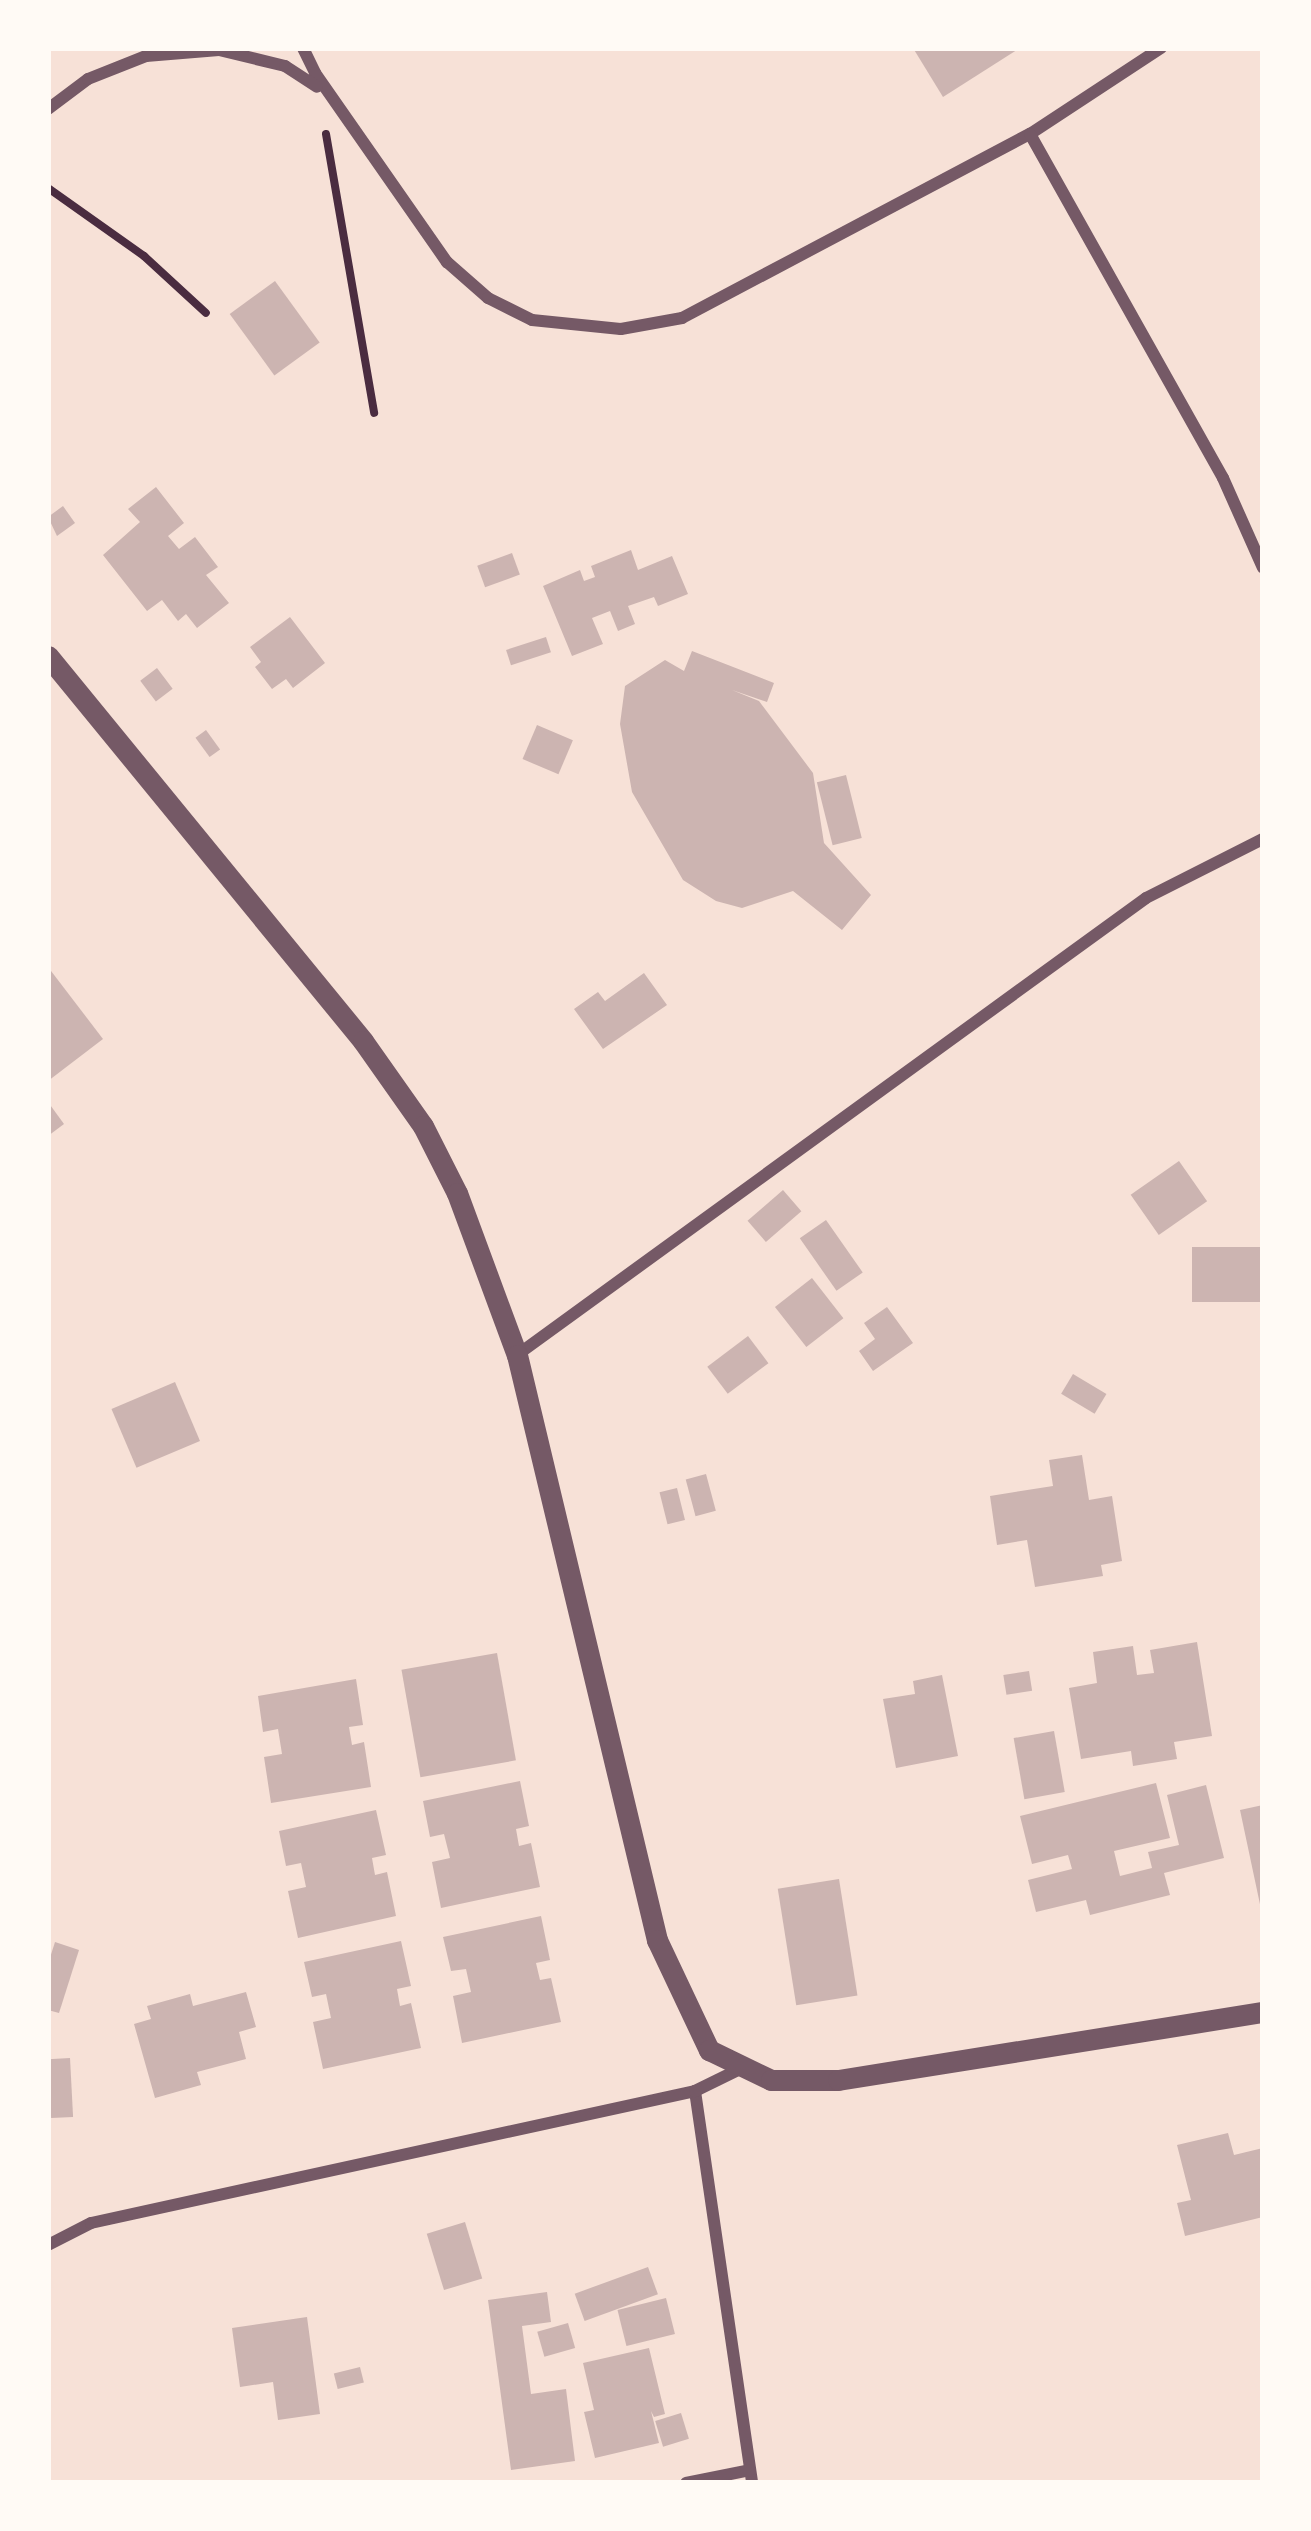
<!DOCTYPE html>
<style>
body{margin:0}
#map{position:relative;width:1311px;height:2531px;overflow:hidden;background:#f7e1d7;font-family:"Noto Sans",sans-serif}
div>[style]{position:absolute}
.building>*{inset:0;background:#ccb4b1;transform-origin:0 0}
.path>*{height:8px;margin:-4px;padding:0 4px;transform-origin:4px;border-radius:4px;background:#4a2c40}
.minor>*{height:12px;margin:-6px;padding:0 6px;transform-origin:6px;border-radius:6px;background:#755966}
.tertiary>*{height:21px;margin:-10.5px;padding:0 10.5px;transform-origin:10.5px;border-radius:10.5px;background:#755966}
span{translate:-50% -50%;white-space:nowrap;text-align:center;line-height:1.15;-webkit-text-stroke:9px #fffaf5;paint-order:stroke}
.frame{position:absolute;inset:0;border:51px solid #fffaf5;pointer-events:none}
</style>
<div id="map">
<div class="building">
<i style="clip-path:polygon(913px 48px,1020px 48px,943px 97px)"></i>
<i style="left:275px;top:281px;width:76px;height:56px;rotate:54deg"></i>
<i style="clip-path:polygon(156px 487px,184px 523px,168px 536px,179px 549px,195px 537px,218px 567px,206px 575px,229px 603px,197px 628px,186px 614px,178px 621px,162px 600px,147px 611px,103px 555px,140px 522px,128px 509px)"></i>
<i style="clip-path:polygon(63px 506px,75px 523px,57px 536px,48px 517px)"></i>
<i style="clip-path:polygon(631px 550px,638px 570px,672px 556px,688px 594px,658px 606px,654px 597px,628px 606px,635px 624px,618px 631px,610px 611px,592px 618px,603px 644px,572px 656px,543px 586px,580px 570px,584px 581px,595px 577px,591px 566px)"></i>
<i style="left:512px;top:553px;width:23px;height:37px;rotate:70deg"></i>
<i style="clip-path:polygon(290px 617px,325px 663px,293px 688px,286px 679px,272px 689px,255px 667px,261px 662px,250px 647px)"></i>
<i style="left:546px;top:637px;width:16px;height:42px;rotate:72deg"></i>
<i style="clip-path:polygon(692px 651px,774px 683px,767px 702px,732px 690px,759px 701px,813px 773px,824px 843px,871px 895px,842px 930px,793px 891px,742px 908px,716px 901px,683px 880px,632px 792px,620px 724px,625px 686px,665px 660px,684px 671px)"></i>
<i style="left:157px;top:668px;width:26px;height:21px;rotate:53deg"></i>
<i style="left:537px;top:725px;width:39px;height:37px;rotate:23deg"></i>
<i style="left:206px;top:730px;width:24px;height:13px;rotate:54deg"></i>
<i style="left:846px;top:775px;width:65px;height:30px;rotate:76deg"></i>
<i style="clip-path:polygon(48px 967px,103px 1039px,48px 1081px)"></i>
<i style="clip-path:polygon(644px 973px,667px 1005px,603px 1049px,574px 1009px,598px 992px,605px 1001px)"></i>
<i style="clip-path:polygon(48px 1102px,64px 1124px,48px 1136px)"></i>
<i style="left:1179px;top:1161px;width:49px;height:59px;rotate:55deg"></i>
<i style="left:783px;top:1190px;width:28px;height:47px;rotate:49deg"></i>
<i style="left:826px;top:1220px;width:64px;height:32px;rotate:55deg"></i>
<i style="left:1263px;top:1247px;width:55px;height:71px;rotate:90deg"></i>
<i style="left:812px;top:1278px;width:51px;height:47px;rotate:52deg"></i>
<i style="clip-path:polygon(887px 1307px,913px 1343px,873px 1371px,859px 1351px,875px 1339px,864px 1323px)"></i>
<i style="left:748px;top:1336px;width:34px;height:51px;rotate:53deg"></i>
<i style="left:1073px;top:1374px;width:39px;height:23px;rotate:31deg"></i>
<i style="left:175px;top:1382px;width:64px;height:69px;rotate:67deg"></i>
<i style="clip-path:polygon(1082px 1455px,1089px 1500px,1112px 1496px,1122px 1561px,1101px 1565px,1103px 1576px,1035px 1587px,1027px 1540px,997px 1545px,990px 1496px,1053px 1486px,1049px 1460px)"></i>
<i style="left:706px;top:1474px;width:38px;height:21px;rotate:75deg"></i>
<i style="left:677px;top:1488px;width:33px;height:18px;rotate:76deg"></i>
<i style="clip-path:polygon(1197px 1642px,1212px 1736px,1174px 1742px,1177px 1759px,1133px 1766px,1131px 1751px,1081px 1759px,1069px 1688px,1097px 1683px,1093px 1652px,1133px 1646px,1137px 1675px,1154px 1673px,1150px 1650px)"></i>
<i style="left:497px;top:1653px;width:109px;height:97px;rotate:80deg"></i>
<i style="left:1029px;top:1671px;width:20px;height:26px;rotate:81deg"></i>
<i style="clip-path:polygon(942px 1675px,958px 1756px,896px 1768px,883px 1699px,915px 1694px,913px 1681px)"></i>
<i style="clip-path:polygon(356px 1679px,363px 1725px,349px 1727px,352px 1745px,364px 1742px,371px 1787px,271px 1803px,264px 1757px,282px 1754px,278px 1729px,263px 1732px,258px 1696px)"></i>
<i style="left:1054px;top:1731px;width:62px;height:41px;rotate:80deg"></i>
<i style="clip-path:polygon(520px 1781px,529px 1826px,516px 1829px,519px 1846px,531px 1843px,540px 1887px,441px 1908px,432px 1862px,450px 1858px,444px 1834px,430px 1837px,423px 1801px)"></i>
<i style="clip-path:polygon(1156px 1783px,1170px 1838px,1114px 1851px,1120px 1876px,1152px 1868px,1148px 1852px,1179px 1845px,1167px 1795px,1206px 1785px,1224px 1858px,1164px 1873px,1170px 1895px,1090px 1915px,1086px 1900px,1036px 1912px,1028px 1880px,1072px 1869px,1068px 1855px,1032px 1864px,1020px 1816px)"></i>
<i style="clip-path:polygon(1263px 1805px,1263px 1909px,1261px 1909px,1240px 1810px)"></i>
<i style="clip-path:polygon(376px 1810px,386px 1855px,372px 1858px,375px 1875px,387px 1872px,396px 1916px,298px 1938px,288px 1891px,306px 1887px,301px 1863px,286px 1866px,279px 1831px)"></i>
<i style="left:839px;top:1879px;width:118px;height:62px;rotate:81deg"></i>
<i style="clip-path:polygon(541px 1916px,550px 1960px,536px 1963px,540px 1980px,551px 1978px,561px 2022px,462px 2043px,453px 1996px,471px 1992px,466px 1969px,451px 1971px,443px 1937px)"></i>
<i style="clip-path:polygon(401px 1941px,411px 1986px,397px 1989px,400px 2006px,411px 2003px,421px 2048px,323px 2069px,313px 2022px,331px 2018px,326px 1994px,312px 1997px,304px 1962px)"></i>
<i style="clip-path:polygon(55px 1942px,79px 1950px,59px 2013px,48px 2010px,48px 1964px)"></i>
<i style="clip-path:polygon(246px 1992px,256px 2027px,239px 2032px,246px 2059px,197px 2072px,201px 2085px,155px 2098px,134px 2024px,151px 2019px,147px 2006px,190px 1994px,193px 2006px)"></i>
<i style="left:70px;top:2058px;width:59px;height:22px;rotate:87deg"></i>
<i style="clip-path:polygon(1228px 2133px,1234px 2155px,1263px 2148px,1263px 2217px,1185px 2236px,1177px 2203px,1191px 2200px,1177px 2145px)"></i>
<i style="left:465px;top:2222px;width:59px;height:40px;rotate:73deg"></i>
<i style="left:648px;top:2267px;width:29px;height:78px;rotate:70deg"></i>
<i style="clip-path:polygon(547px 2292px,551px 2322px,522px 2326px,531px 2394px,566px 2389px,575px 2461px,511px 2470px,488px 2300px)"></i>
<i style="left:666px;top:2298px;width:37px;height:50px;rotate:76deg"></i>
<i style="clip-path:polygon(307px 2317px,320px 2414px,278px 2420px,273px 2382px,240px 2387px,232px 2328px)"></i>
<i style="left:568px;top:2323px;width:26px;height:32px;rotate:74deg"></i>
<i style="clip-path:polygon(649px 2348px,665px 2414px,654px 2417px,651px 2411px,659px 2443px,595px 2458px,584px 2412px,594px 2410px,583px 2363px)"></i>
<i style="left:360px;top:2367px;width:16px;height:27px;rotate:76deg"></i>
<i style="left:681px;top:2413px;width:27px;height:27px;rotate:73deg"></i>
</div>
<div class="path">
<i style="left:326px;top:134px;width:283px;rotate:80.2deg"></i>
<i style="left:48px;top:188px;width:118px;rotate:35.3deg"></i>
<i style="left:144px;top:256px;width:84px;rotate:42.6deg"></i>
</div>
<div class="minor">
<i style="left:303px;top:48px;width:28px;rotate:64deg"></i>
<i style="left:315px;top:73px;width:231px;rotate:55.1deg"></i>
<i style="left:447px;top:262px;width:55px;rotate:41.3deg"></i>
<i style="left:488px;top:298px;width:49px;rotate:26.6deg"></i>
<i style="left:532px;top:320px;width:89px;rotate:5.8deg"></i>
<i style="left:621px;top:329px;width:62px;rotate:-10.2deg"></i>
<i style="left:682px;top:318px;width:394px;rotate:-27.9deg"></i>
<i style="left:1030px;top:134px;width:157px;rotate:-33.3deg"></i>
<i style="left:48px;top:109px;width:50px;rotate:-36.9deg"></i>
<i style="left:88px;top:79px;width:62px;rotate:-21.6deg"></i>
<i style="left:146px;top:56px;width:73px;rotate:-4.7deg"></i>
<i style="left:219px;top:50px;width:68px;rotate:13.6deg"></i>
<i style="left:285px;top:66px;width:38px;rotate:33deg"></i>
<i style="left:1030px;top:134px;width:394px;rotate:60.7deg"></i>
<i style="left:1223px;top:478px;width:98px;rotate:66deg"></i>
<i style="left:517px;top:1355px;width:777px;rotate:-36deg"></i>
<i style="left:1146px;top:898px;width:131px;rotate:-26.8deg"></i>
<i style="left:695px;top:2091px;width:396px;rotate:81.7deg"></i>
<i style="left:48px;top:2245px;width:48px;rotate:-27.1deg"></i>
<i style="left:91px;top:2223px;width:618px;rotate:-12.33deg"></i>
<i style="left:695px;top:2091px;width:50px;rotate:-26.1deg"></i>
<i style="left:686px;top:2483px;width:65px;rotate:-11.5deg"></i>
</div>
<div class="tertiary">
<i style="left:48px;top:656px;width:497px;rotate:50.7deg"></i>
<i style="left:363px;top:1041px;width:104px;rotate:54.8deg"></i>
<i style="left:423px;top:1126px;width:75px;rotate:63.1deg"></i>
<i style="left:457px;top:1193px;width:173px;rotate:69.7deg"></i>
<i style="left:517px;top:1355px;width:602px;rotate:76.54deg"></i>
<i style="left:657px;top:1940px;width:122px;rotate:64.7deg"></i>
<i style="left:709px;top:2050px;width:69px;rotate:25.8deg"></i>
<i style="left:771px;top:2080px;width:67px"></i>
<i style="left:838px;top:2080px;width:430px;rotate:-9.1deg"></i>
</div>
<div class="frame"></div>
</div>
